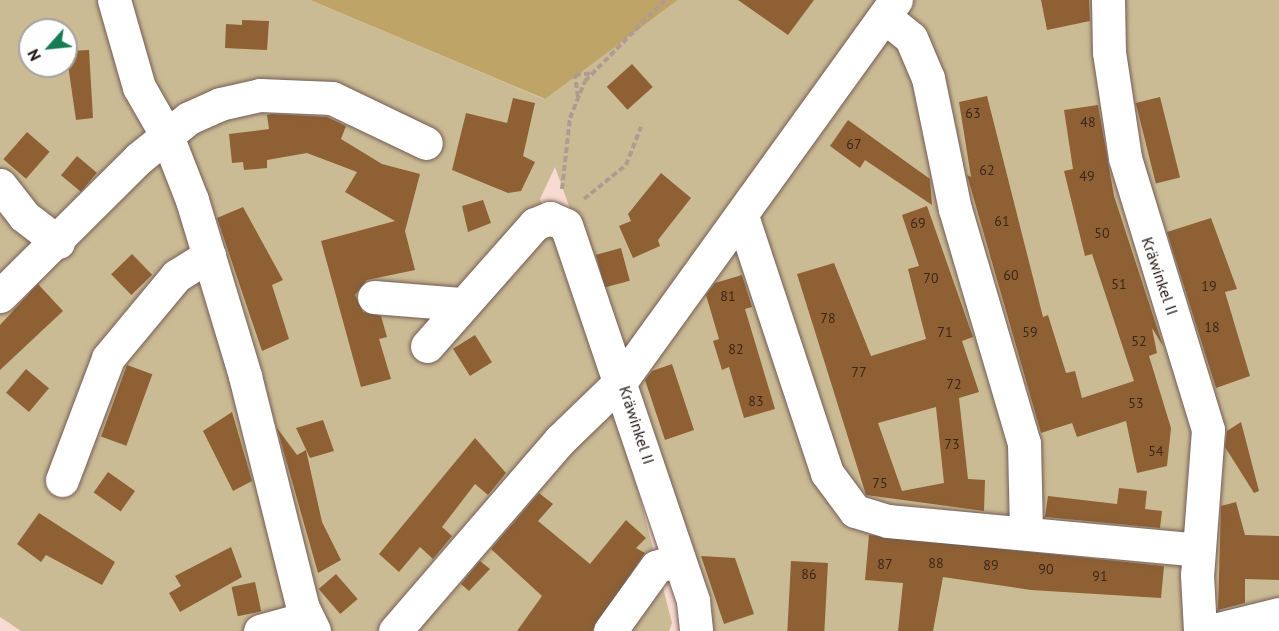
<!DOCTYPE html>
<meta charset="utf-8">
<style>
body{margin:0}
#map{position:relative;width:1279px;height:631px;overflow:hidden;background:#f7dbd1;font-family:"PT Sans",sans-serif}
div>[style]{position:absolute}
.green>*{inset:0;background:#cbbb95}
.forest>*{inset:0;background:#bea466}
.building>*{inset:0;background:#8f6033;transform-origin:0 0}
.path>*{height:4px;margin-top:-2px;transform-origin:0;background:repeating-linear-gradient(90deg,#b09a92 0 6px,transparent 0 9px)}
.roads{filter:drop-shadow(0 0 2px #745c54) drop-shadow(0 0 2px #745c54)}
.minor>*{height:33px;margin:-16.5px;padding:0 16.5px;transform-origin:16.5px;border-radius:16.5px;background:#fff}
span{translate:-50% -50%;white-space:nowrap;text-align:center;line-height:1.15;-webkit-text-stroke:4.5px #fff;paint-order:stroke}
.number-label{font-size:14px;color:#3a2619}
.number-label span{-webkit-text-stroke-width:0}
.street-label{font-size:16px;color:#1d1310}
.north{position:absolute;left:18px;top:18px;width:60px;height:60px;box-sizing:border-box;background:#fff;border:2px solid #a5a19f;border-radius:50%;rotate:243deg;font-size:16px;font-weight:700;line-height:24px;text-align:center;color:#1d1310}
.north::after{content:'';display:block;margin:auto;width:21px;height:27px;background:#167b54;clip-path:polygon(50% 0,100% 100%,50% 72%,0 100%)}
</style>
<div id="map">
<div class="green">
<i style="clip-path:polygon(evenodd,0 0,310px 0,544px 99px,678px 0,1279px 0,1279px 631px,709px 631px,655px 447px,555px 167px,540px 199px,628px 451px,672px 623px,669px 631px,21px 631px,0 617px,0 0,30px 30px,66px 30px,66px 66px,30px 66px,30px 30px)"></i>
</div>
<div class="forest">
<i style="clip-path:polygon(310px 0,678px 0,545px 99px)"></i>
</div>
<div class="building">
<i style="clip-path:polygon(738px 0,814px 0,788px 35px)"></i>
<i style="clip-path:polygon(1041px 0,1089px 0,1090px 21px,1047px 30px)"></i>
<i style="clip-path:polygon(242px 20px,269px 21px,267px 50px,225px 48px,226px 24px,242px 25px)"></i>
<i style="clip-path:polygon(89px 50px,93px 118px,76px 120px,66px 51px)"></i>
<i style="left:632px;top:64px;width:31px;height:34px;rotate:48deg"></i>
<i style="clip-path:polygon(987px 96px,1043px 317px,1048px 315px,1066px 373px,1075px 371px,1082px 398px,1134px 381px,1092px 254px,1085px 256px,1064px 171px,1073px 169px,1064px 110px,1098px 105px,1114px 196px,1163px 346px,1152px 328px,1157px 353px,1149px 356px,1171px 428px,1167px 466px,1137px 473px,1126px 421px,1077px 437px,1072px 423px,1041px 433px,967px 175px,971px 177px,959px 102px)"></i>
<i style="left:1160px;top:97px;width:83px;height:25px;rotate:76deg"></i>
<i style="clip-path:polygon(513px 98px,535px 103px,523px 156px,535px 162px,521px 191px,508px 193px,452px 170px,466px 113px,507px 123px)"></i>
<i style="clip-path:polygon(272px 114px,327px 117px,346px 126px,341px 139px,382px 164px,420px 174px,405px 231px,415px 270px,367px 280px,355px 295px,363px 312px,381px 316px,387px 337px,379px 339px,391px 379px,361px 387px,321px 241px,395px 221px,345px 192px,357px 172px,307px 153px,267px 160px,267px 168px,244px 170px,243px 162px,232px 163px,229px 134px,269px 129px,267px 115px)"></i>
<i style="clip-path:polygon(848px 120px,930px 179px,932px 205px,865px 160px,860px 168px,830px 146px)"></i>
<i style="left:27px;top:132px;width:30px;height:36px;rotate:41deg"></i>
<i style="left:77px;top:156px;width:26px;height:25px;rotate:40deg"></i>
<i style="clip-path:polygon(661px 173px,691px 198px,658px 240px,660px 246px,633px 258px,619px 226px,631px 221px,628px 214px)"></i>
<i style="clip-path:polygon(483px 200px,491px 223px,468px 232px,462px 206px)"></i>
<i style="clip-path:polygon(evenodd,927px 206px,973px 337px,962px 341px,979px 392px,959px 398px,968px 479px,985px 480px,984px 511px,866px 495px,797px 274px,834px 263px,871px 356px,926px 339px,908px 269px,919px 266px,902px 215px,927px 206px,936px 407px,944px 483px,902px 491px,878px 423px,936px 407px)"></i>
<i style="clip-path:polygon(243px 207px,283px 280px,272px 285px,289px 339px,262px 351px,217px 218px)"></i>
<i style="clip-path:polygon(1211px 218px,1237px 289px,1225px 292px,1250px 376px,1216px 388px,1167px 232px)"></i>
<i style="left:621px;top:248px;width:34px;height:26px;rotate:75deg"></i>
<i style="left:132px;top:254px;width:29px;height:29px;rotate:46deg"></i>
<i style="clip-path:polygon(742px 275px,752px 307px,745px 309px,775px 409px,744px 418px,729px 367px,722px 370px,713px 341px,719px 339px,706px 295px,715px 283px)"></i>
<i style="clip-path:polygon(38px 284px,63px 311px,0 370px,0 325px)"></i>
<i style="left:475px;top:335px;width:32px;height:26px;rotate:58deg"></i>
<i style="clip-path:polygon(672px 364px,694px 430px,665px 440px,645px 380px,652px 371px)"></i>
<i style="left:127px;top:365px;width:27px;height:76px;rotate:20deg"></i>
<i style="left:26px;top:369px;width:30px;height:31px;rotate:40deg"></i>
<i style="clip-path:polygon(232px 412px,252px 481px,233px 491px,203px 431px)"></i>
<i style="clip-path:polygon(323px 420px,334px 451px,310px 458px,296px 428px)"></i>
<i style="clip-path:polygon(1241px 422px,1259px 491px,1254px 493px,1225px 447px,1227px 431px)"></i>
<i style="clip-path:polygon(277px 428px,297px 455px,306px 450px,322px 522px,341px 560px,318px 573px)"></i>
<i style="clip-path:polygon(475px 438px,506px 473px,488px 495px,475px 484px,442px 527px,452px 536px,433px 559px,420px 547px,399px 572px,379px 554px)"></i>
<i style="left:108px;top:472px;width:33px;height:25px;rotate:35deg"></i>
<i style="clip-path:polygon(1119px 488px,1147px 491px,1145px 509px,1162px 511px,1160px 528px,1045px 517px,1048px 496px,1117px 504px)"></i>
<i style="clip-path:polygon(539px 493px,553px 504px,538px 521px,590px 564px,626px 520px,646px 538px,636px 548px,645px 553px,592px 631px,517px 631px,542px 596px,491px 549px)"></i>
<i style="clip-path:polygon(1236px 502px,1245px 535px,1279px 536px,1279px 580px,1245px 579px,1245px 603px,1218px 610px,1221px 506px)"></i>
<i style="clip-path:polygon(39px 513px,115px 562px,102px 585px,46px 555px,41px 562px,17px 544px)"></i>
<i style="clip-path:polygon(869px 535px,1164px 566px,1161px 598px,1031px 590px,943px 577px,933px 631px,898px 631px,903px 583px,865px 580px)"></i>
<i style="clip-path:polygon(231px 547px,242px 577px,180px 612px,169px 593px,181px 586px,175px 576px)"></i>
<i style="clip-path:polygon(701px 556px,735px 558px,754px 614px,724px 624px)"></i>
<i style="clip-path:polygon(480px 561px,490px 569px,469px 591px,461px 584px)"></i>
<i style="left:791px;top:561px;width:37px;height:70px;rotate:3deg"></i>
<i style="left:336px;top:574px;width:33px;height:23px;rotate:49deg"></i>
<i style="left:255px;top:582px;width:30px;height:24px;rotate:78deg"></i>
</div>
<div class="path">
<i style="left:578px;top:97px;width:22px;rotate:-98deg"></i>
<i style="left:575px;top:75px;width:18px;rotate:-6deg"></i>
<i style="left:562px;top:189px;width:71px;rotate:-83.6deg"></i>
<i style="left:570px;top:118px;width:40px;rotate:-68deg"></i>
<i style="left:585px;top:81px;width:114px;rotate:-45.4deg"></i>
<i style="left:584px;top:199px;width:54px;rotate:-39deg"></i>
<i style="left:626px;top:165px;width:41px;rotate:-68.5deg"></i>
</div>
<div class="roads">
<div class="minor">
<i style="left:114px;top:0;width:91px;rotate:74deg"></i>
<i style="left:139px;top:87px;width:56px;rotate:60.3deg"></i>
<i style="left:167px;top:136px;width:69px;rotate:68.7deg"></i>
<i style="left:192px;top:200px;width:184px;rotate:73.2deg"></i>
<i style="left:245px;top:376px;width:239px;rotate:76deg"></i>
<i style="left:303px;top:608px;width:25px;rotate:64deg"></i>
<i style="left:1108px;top:0;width:52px;rotate:88.9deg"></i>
<i style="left:1109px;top:52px;width:107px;rotate:81.4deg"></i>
<i style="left:1125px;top:158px;width:284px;rotate:73deg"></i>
<i style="left:1208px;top:430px;width:145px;rotate:94.3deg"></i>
<i style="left:1197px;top:575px;width:56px;rotate:86.9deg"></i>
<i style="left:885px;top:17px;width:33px;rotate:39deg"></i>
<i style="left:911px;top:38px;width:43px;rotate:67deg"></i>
<i style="left:928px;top:78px;width:134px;rotate:78.4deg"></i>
<i style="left:955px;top:209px;width:244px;rotate:73.6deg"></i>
<i style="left:1024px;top:443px;width:90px;rotate:88.7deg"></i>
<i style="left:0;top:185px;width:39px;rotate:52deg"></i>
<i style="left:24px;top:216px;width:43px;rotate:37.4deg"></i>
<i style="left:742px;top:216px;width:271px;rotate:71.7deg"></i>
<i style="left:827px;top:473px;width:47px;rotate:53.6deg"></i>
<i style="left:855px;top:511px;width:34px;rotate:17deg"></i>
<i style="left:888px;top:521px;width:311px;rotate:5.3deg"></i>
<i style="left:0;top:296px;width:196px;rotate:-44.8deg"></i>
<i style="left:139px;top:158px;width:64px;rotate:-38.7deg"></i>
<i style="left:189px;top:118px;width:34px;rotate:-24deg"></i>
<i style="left:220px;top:104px;width:41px;rotate:-12.7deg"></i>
<i style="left:260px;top:95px;width:72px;rotate:2.4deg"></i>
<i style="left:332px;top:98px;width:104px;rotate:25.6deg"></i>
<i style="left:374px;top:297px;width:87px;rotate:4.6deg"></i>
<i style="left:427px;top:346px;width:163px;rotate:-48.5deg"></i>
<i style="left:535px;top:224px;width:16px;rotate:-22deg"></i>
<i style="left:550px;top:218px;width:17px;rotate:24deg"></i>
<i style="left:566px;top:225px;width:397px;rotate:71.3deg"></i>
<i style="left:693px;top:601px;width:30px;rotate:84deg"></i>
<i style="left:62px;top:480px;width:130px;rotate:-69.3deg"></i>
<i style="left:108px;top:358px;width:107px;rotate:-50.3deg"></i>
<i style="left:176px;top:276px;width:39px;rotate:-32deg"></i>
<i style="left:260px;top:631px;width:49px;rotate:-15.5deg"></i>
<i style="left:395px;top:631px;width:252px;rotate:-49.2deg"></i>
<i style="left:560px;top:440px;width:85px;rotate:-44deg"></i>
<i style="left:621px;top:381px;width:470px;rotate:-54.2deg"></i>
<i style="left:610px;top:631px;width:79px;rotate:-54.3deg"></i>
<i style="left:656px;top:567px;width:24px;rotate:-19deg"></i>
<i style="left:1210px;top:631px;width:71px;rotate:-13.8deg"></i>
</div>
</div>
<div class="number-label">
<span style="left:973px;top:113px">63</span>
<span style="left:1088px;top:122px">48</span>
<span style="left:854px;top:144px">67</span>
<span style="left:987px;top:170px">62</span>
<span style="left:1087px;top:176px">49</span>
<span style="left:1002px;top:221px">61</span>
<span style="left:918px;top:223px">69</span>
<span style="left:1102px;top:233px">50</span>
<span style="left:1011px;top:275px">60</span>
<span style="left:931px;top:278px">70</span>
<span style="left:1119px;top:284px">51</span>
<span style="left:1209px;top:286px">19</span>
<span style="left:728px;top:296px">81</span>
<span style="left:828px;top:318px">78</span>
<span style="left:1212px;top:327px">18</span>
<span style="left:945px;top:332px">71</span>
<span style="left:1030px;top:332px">59</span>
<span style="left:1139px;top:341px">52</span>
<span style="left:736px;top:349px">82</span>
<span style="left:859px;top:372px">77</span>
<span style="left:954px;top:384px">72</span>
<span style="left:756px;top:401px">83</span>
<span style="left:1136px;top:403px">53</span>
<span style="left:952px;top:444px">73</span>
<span style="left:1156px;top:451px">54</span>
<span style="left:880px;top:483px">75</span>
<span style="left:936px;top:563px">88</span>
<span style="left:885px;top:564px">87</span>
<span style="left:991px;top:565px">89</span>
<span style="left:1046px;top:569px">90</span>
<span style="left:809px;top:574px">86</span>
<span style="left:1100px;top:576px">91</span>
</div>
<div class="street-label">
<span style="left:1160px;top:276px;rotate:71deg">Kräwinkel II</span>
<span style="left:637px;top:425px;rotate:72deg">Kräwinkel II</span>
</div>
<div class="north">N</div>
</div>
